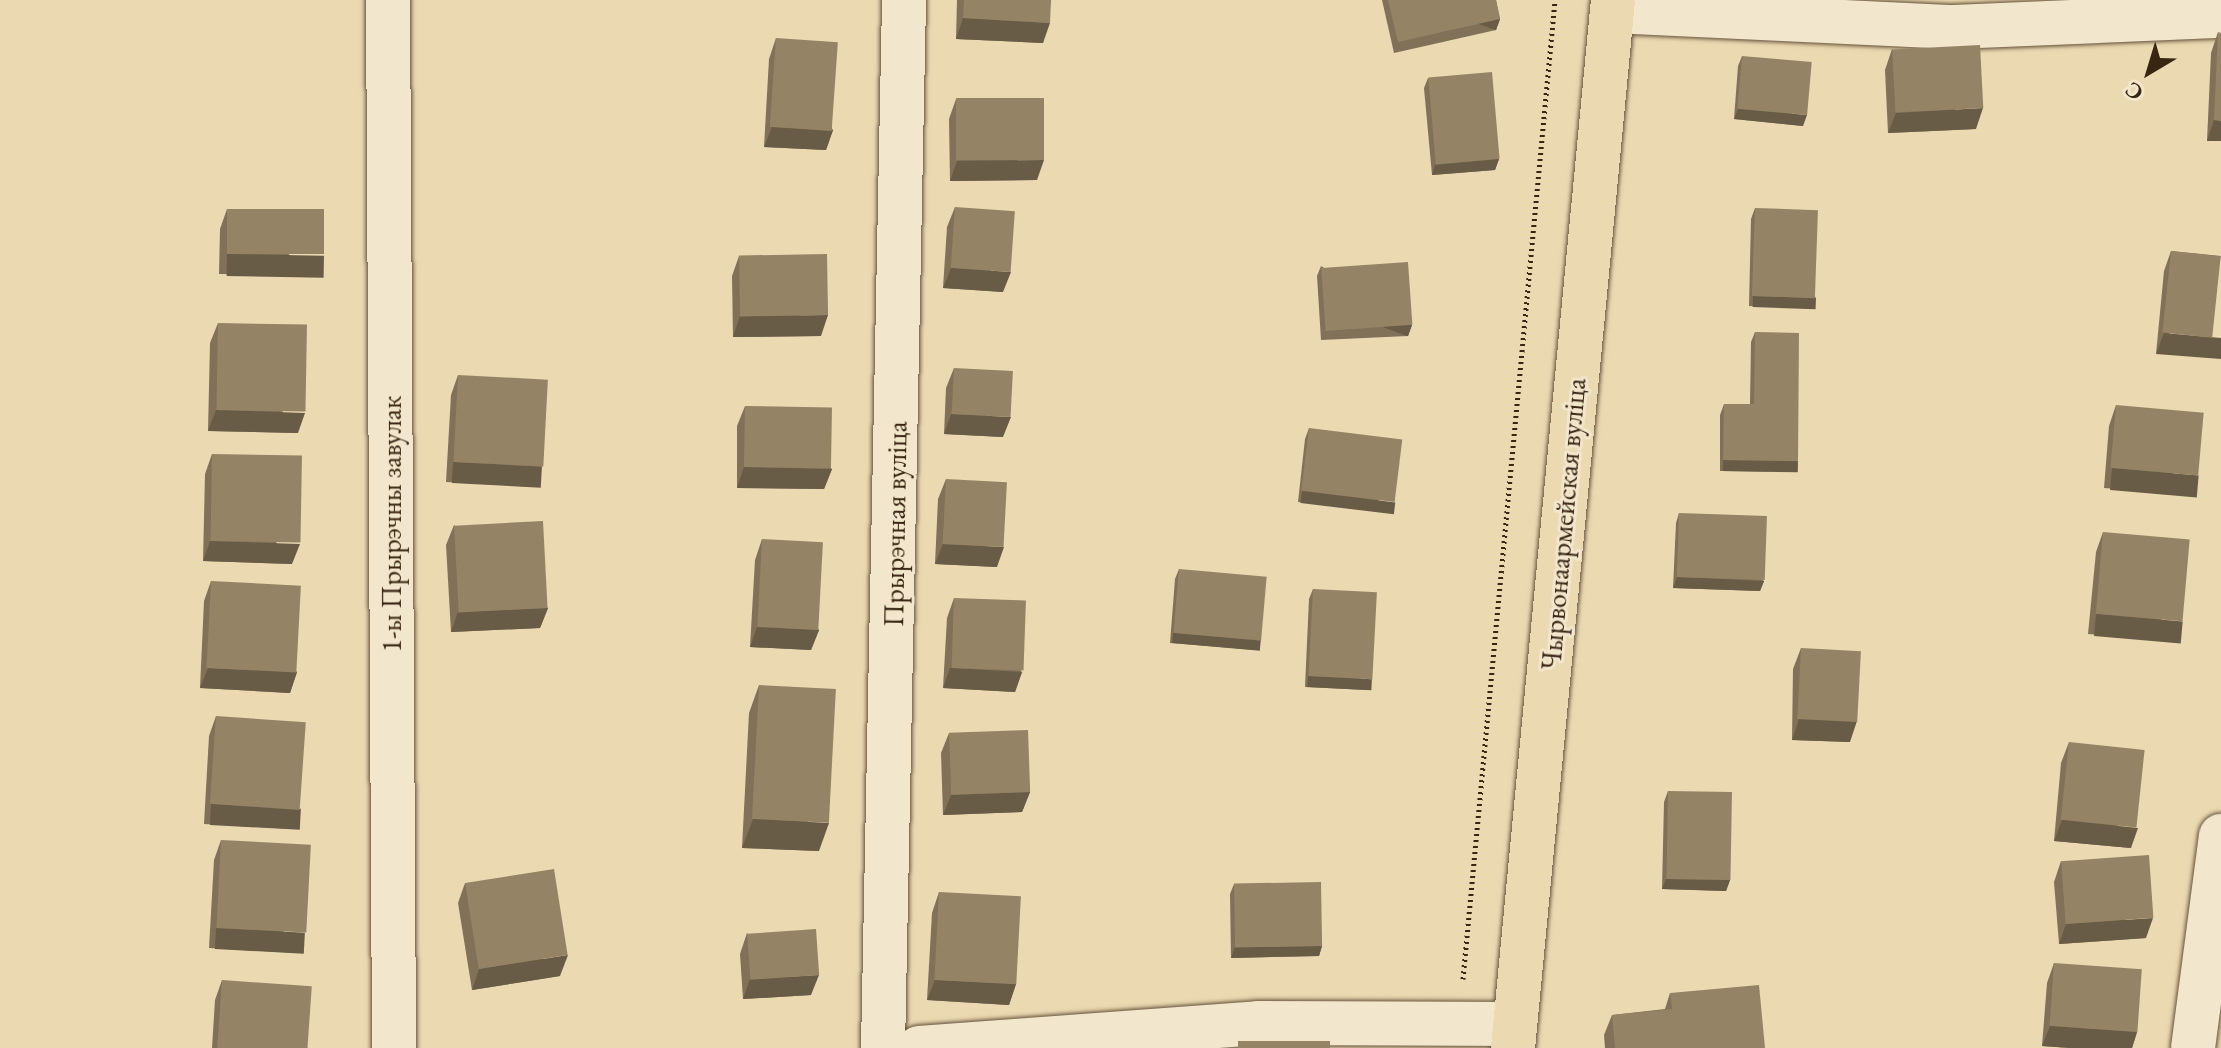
<!DOCTYPE html>
<meta charset="utf-8">
<style>
body{margin:0}
#map{position:relative;width:2221px;height:1048px;overflow:hidden;background:#ebd9b2;font-family:"EB Garamond",serif}
div>[style]{position:absolute}
.path>*{height:5px;margin-top:-2.5px;transform-origin:0;background:repeating-linear-gradient(90deg,#382613 0 2px,transparent 0 6px)}
.roads{filter:drop-shadow(0 0 2px #65533b) drop-shadow(0 0 2px #65533b)}
.minor>*{height:44px;margin:-22px;padding:0 22px;transform-origin:22px;border-radius:22px;background:#f2e6cd}
.highway>*{height:44px;margin:-22px;padding:0 22px;transform-origin:22px;border-radius:22px;background:#ebd9b2}
.wall>*{inset:0;background:#807158}
.shaded-wall>*{inset:0;background:#685c47;transform-origin:0 0}
.building>*{inset:0;background:#958366;transform-origin:0 0}
span{translate:-50% -50%;white-space:nowrap;text-align:center;line-height:1.15;-webkit-text-stroke:6px #f2e6cd;paint-order:stroke}
.street-label{font-size:28px;color:#382613}
.north{position:absolute;left:2109px;top:32px;width:80px;height:80px;-webkit-text-stroke:6px #f2e6cd;paint-order:stroke;rotate:218deg;font-size:22px;font-weight:700;line-height:32px;text-align:center;color:#382613}
.north::after{content:'';display:block;margin:auto;width:28px;height:36px;background:#382613;clip-path:polygon(50% 0,100% 100%,50% 72%,0 100%)}
</style>
<div id="map">
<div class="path">
<i style="left:1463px;top:979px;width:983px;rotate:-84.63deg"></i>
</div>
<div class="roads">
<div class="minor">
<i style="left:388px;top:0;width:1048px;rotate:89.67deg"></i>
<i style="left:1612px;top:11px;width:342px;rotate:2.7deg"></i>
<i style="left:1954px;top:27px;width:267px;rotate:-2.4deg"></i>
<i style="left:883px;top:1048px;width:1048px;rotate:-88.85deg"></i>
<i style="left:919px;top:1048px;width:340px;rotate:-4.2deg"></i>
<i style="left:1258px;top:1023px;width:257px;rotate:0.2deg"></i>
<i style="left:2193px;top:1048px;width:214px;rotate:-82.5deg"></i>
</div>
<div class="highway">
<i style="left:1513px;top:1048px;width:1053px;rotate:-84.55deg"></i>
</div>
</div>
<div class="wall">
<i style="clip-path:polygon(957px 0,1051px 0,1043px 43px,956px 39px)"></i>
<i style="clip-path:polygon(1382px 0,1496px 0,1500px 19px,1496px 30px,1394px 53px)"></i>
<i style="clip-path:polygon(2218px 32px,2221px 141px,2207px 141px,2211px 53px)"></i>
<i style="clip-path:polygon(776px 38px,833px 130px,826px 150px,764px 147px,769px 59px)"></i>
<i style="clip-path:polygon(1892px 49px,1976px 129px,1888px 133px,1885px 70px)"></i>
<i style="clip-path:polygon(1742px 56px,1803px 126px,1734px 119px,1738px 66px)"></i>
<i style="clip-path:polygon(1428px 78px,1499px 159px,1495px 170px,1432px 175px,1424px 88px)"></i>
<i style="clip-path:polygon(956px 99px,1037px 180px,950px 181px,949px 119px)"></i>
<i style="clip-path:polygon(955px 207px,1003px 292px,943px 288px,947px 227px)"></i>
<i style="clip-path:polygon(1755px 208px,1816px 298px,1813px 308px,1749px 306px,1751px 219px)"></i>
<i style="clip-path:polygon(227px 209px,317px 275px,219px 274px,220px 229px)"></i>
<i style="clip-path:polygon(2171px 251px,2221px 256px,2156px 354px,2164px 271px)"></i>
<i style="clip-path:polygon(739px 256px,821px 336px,733px 337px,732px 276px)"></i>
<i style="clip-path:polygon(1321px 266px,1412px 325px,1408px 336px,1321px 340px,1317px 276px)"></i>
<i style="clip-path:polygon(218px 323px,298px 433px,208px 431px,210px 343px)"></i>
<i style="clip-path:polygon(1755px 332px,1798px 461px,1794px 472px,1720px 471px,1720px 415px,1724px 404px,1750px 404px,1751px 342px)"></i>
<i style="clip-path:polygon(954px 368px,1003px 437px,944px 434px,946px 388px)"></i>
<i style="clip-path:polygon(458px 375px,542px 467px,535px 487px,446px 482px,451px 395px)"></i>
<i style="clip-path:polygon(2116px 405px,2192px 495px,2104px 488px,2109px 426px)"></i>
<i style="clip-path:polygon(745px 406px,832px 469px,824px 489px,737px 488px,737px 426px)"></i>
<i style="clip-path:polygon(1309px 428px,1391px 513px,1298px 502px,1305px 439px)"></i>
<i style="clip-path:polygon(212px 454px,292px 564px,203px 561px,205px 474px)"></i>
<i style="clip-path:polygon(946px 479px,997px 567px,935px 564px,938px 499px)"></i>
<i style="clip-path:polygon(1679px 513px,1764px 581px,1760px 591px,1673px 588px,1676px 523px)"></i>
<i style="clip-path:polygon(454px 525px,548px 608px,540px 628px,451px 632px,446px 545px)"></i>
<i style="clip-path:polygon(2103px 532px,2176px 641px,2088px 634px,2096px 552px)"></i>
<i style="clip-path:polygon(762px 539px,819px 630px,811px 650px,750px 647px,755px 560px)"></i>
<i style="clip-path:polygon(1179px 569px,1261px 640px,1257px 650px,1170px 643px,1175px 579px)"></i>
<i style="clip-path:polygon(211px 581px,297px 672px,290px 693px,200px 688px,204px 601px)"></i>
<i style="clip-path:polygon(1313px 589px,1368px 690px,1305px 687px,1309px 599px)"></i>
<i style="clip-path:polygon(954px 598px,1022px 672px,1015px 692px,943px 688px,947px 618px)"></i>
<i style="clip-path:polygon(1801px 648px,1850px 742px,1792px 740px,1793px 669px)"></i>
<i style="clip-path:polygon(759px 685px,819px 851px,742px 848px,749px 713px)"></i>
<i style="clip-path:polygon(216px 716px,293px 829px,204px 824px,209px 736px)"></i>
<i style="clip-path:polygon(949px 733px,1030px 792px,1022px 812px,943px 815px,941px 753px)"></i>
<i style="clip-path:polygon(2069px 742px,2131px 848px,2054px 841px,2061px 763px)"></i>
<i style="clip-path:polygon(1668px 791px,1730px 880px,1726px 891px,1662px 889px,1664px 802px)"></i>
<i style="clip-path:polygon(221px 840px,298px 953px,209px 948px,214px 860px)"></i>
<i style="clip-path:polygon(2061px 861px,2146px 938px,2059px 944px,2054px 882px)"></i>
<i style="clip-path:polygon(465px 883px,560px 976px,472px 990px,458px 903px)"></i>
<i style="clip-path:polygon(1234px 884px,1322px 946px,1319px 956px,1231px 958px,1230px 894px)"></i>
<i style="clip-path:polygon(939px 892px,1016px 984px,1009px 1005px,927px 1000px,932px 913px)"></i>
<i style="clip-path:polygon(747px 933px,811px 995px,743px 999px,740px 954px)"></i>
<i style="clip-path:polygon(2054px 963px,2137px 1032px,2132px 1048px,2070px 1048px,2042px 1046px,2047px 983px)"></i>
<i style="clip-path:polygon(222px 980px,308px 1048px,212px 1048px,215px 1000px)"></i>
<i style="clip-path:polygon(1670px 993px,1765px 1048px,1605px 1048px,1604px 1035px,1612px 1015px,1665px 1009px)"></i>
</div>
<div class="shaded-wall">
<i style="clip-path:polygon(963px 18px,1050px 23px,1043px 43px,956px 39px)"></i>
<i style="left:1500px;top:19px;width:12px;height:105px;rotate:110deg"></i>
<i style="clip-path:polygon(1983px 108px,1976px 129px,1888px 133px,1896px 113px)"></i>
<i style="clip-path:polygon(1738px 109px,1807px 115px,1803px 126px,1734px 119px)"></i>
<i style="clip-path:polygon(2214px 120px,2221px 121px,2221px 141px,2207px 141px)"></i>
<i style="clip-path:polygon(772px 127px,833px 130px,826px 150px,764px 147px)"></i>
<i style="clip-path:polygon(1499px 159px,1495px 170px,1432px 175px,1435px 165px)"></i>
<i style="clip-path:polygon(1044px 160px,1037px 180px,950px 181px,957px 161px)"></i>
<i style="left:227px;top:254px;width:97px;height:22px;rotate:1deg"></i>
<i style="clip-path:polygon(951px 268px,1011px 272px,1003px 292px,943px 288px)"></i>
<i style="left:1753px;top:296px;width:63px;height:11px;rotate:2deg"></i>
<i style="clip-path:polygon(828px 315px,821px 336px,733px 337px,740px 316px)"></i>
<i style="left:1412px;top:325px;width:12px;height:87px;rotate:110deg"></i>
<i style="clip-path:polygon(2164px 333px,2221px 338px,2221px 359px,2156px 354px)"></i>
<i style="clip-path:polygon(216px 410px,305px 413px,298px 433px,208px 431px)"></i>
<i style="clip-path:polygon(951px 414px,1011px 417px,1003px 437px,944px 434px)"></i>
<i style="left:1723px;top:460px;width:75px;height:11px;rotate:1deg"></i>
<i style="left:453px;top:462px;width:89px;height:21px;rotate:3deg"></i>
<i style="clip-path:polygon(744px 467px,832px 469px,824px 489px,737px 488px)"></i>
<i style="left:2112px;top:468px;width:87px;height:22px;rotate:5deg"></i>
<i style="left:1302px;top:491px;width:94px;height:12px;rotate:7deg"></i>
<i style="clip-path:polygon(210px 541px,300px 544px,292px 564px,203px 561px)"></i>
<i style="clip-path:polygon(943px 544px,1004px 547px,997px 567px,935px 564px)"></i>
<i style="clip-path:polygon(1677px 577px,1764px 581px,1760px 591px,1673px 588px)"></i>
<i style="clip-path:polygon(548px 608px,540px 628px,451px 632px,458px 612px)"></i>
<i style="left:2096px;top:614px;width:87px;height:22px;rotate:5deg"></i>
<i style="clip-path:polygon(757px 627px,819px 630px,811px 650px,750px 647px)"></i>
<i style="left:1173px;top:633px;width:88px;height:10px;rotate:5deg"></i>
<i style="clip-path:polygon(208px 668px,297px 672px,290px 693px,200px 688px)"></i>
<i style="clip-path:polygon(950px 668px,1022px 672px,1015px 692px,943px 688px)"></i>
<i style="left:1308px;top:676px;width:64px;height:11px;rotate:3deg"></i>
<i style="clip-path:polygon(1799px 719px,1857px 721px,1850px 742px,1792px 740px)"></i>
<i style="clip-path:polygon(1030px 792px,1022px 812px,943px 815px,951px 795px)"></i>
<i style="left:211px;top:804px;width:90px;height:21px;rotate:3deg"></i>
<i style="clip-path:polygon(753px 819px,829px 823px,819px 851px,742px 848px)"></i>
<i style="clip-path:polygon(2062px 820px,2138px 828px,2131px 848px,2054px 841px)"></i>
<i style="clip-path:polygon(1666px 879px,1730px 880px,1726px 891px,1662px 889px)"></i>
<i style="clip-path:polygon(2153px 918px,2146px 938px,2059px 944px,2066px 924px)"></i>
<i style="left:216px;top:928px;width:89px;height:21px;rotate:3deg"></i>
<i style="clip-path:polygon(1322px 946px,1319px 956px,1231px 958px,1235px 947px)"></i>
<i style="clip-path:polygon(568px 955px,560px 976px,472px 990px,479px 969px)"></i>
<i style="clip-path:polygon(819px 975px,811px 995px,743px 999px,750px 979px)"></i>
<i style="clip-path:polygon(935px 980px,1016px 984px,1009px 1005px,927px 1000px)"></i>
<i style="clip-path:polygon(2050px 1026px,2137px 1032px,2132px 1048px,2070px 1048px,2042px 1046px)"></i>
</div>
<div class="building">
<i style="clip-path:polygon(964px 0,1051px 0,1050px 23px,963px 18px)"></i>
<i style="clip-path:polygon(1388px 0,1496px 0,1500px 19px,1398px 42px)"></i>
<i style="clip-path:polygon(2218px 32px,2221px 33px,2221px 121px,2214px 120px)"></i>
<i style="left:776px;top:38px;width:62px;height:89px;rotate:4deg"></i>
<i style="left:1980px;top:45px;width:63px;height:88px;rotate:87deg"></i>
<i style="left:1742px;top:56px;width:70px;height:53px;rotate:5deg"></i>
<i style="left:1492px;top:72px;width:87px;height:64px;rotate:85deg"></i>
<i style="left:1044px;top:98px;width:62px;height:88px;rotate:90deg"></i>
<i style="left:955px;top:207px;width:60px;height:61px;rotate:4deg"></i>
<i style="left:1755px;top:208px;width:63px;height:88px;rotate:2deg"></i>
<i style="left:227px;top:209px;width:97px;height:45px"></i>
<i style="left:2171px;top:251px;width:50px;height:82px;rotate:6deg"></i>
<i style="left:827px;top:254px;width:61px;height:88px;rotate:89deg"></i>
<i style="left:1408px;top:262px;width:63px;height:87px;rotate:86deg"></i>
<i style="left:218px;top:323px;width:89px;height:87px;rotate:1deg"></i>
<i style="clip-path:polygon(1755px 332px,1799px 333px,1798px 461px,1723px 460px,1724px 404px,1754px 404px)"></i>
<i style="left:954px;top:368px;width:59px;height:46px;rotate:3deg"></i>
<i style="left:458px;top:375px;width:90px;height:87px;rotate:3deg"></i>
<i style="left:2116px;top:405px;width:88px;height:63px;rotate:5deg"></i>
<i style="left:745px;top:406px;width:87px;height:61px;rotate:1deg"></i>
<i style="left:1309px;top:428px;width:94px;height:63px;rotate:7deg"></i>
<i style="left:212px;top:454px;width:90px;height:87px;rotate:1deg"></i>
<i style="left:946px;top:479px;width:61px;height:65px;rotate:3deg"></i>
<i style="left:1679px;top:513px;width:88px;height:64px;rotate:2deg"></i>
<i style="left:543px;top:521px;width:87px;height:89px;rotate:87deg"></i>
<i style="left:2103px;top:532px;width:87px;height:82px;rotate:5deg"></i>
<i style="left:762px;top:539px;width:61px;height:88px;rotate:3deg"></i>
<i style="left:1179px;top:569px;width:88px;height:64px;rotate:5deg"></i>
<i style="left:211px;top:581px;width:90px;height:87px;rotate:3deg"></i>
<i style="left:1313px;top:589px;width:64px;height:87px;rotate:3deg"></i>
<i style="left:954px;top:598px;width:72px;height:70px;rotate:2deg"></i>
<i style="left:1801px;top:648px;width:60px;height:71px;rotate:3deg"></i>
<i style="left:759px;top:685px;width:77px;height:134px;rotate:3deg"></i>
<i style="left:216px;top:716px;width:90px;height:88px;rotate:4deg"></i>
<i style="left:1028px;top:730px;width:62px;height:79px;rotate:88deg"></i>
<i style="left:2069px;top:742px;width:76px;height:78px;rotate:6deg"></i>
<i style="left:1668px;top:791px;width:64px;height:88px;rotate:1deg"></i>
<i style="left:221px;top:840px;width:90px;height:88px;rotate:3deg"></i>
<i style="left:2149px;top:855px;width:63px;height:88px;rotate:86deg"></i>
<i style="left:554px;top:869px;width:87px;height:90px;rotate:81deg"></i>
<i style="left:1321px;top:882px;width:64px;height:87px;rotate:89deg"></i>
<i style="left:939px;top:892px;width:82px;height:88px;rotate:3deg"></i>
<i style="left:816px;top:929px;width:46px;height:69px;rotate:86deg"></i>
<i style="left:2054px;top:963px;width:88px;height:63px;rotate:4deg"></i>
<i style="left:222px;top:980px;width:90px;height:68px;rotate:4deg"></i>
<i style="clip-path:polygon(1759px 985px,1765px 1048px,1615px 1048px,1612px 1015px,1672px 1009px,1670px 993px)"></i>
<i style="left:1238px;top:1041px;width:92px;height:7px"></i>
</div>
<div class="street-label">
<span style="left:391px;top:524px;rotate:-90deg">1-ы Прырэчны завулак</span>
<span style="left:895px;top:524px;rotate:-89deg">Прырэчная вуліца</span>
<span style="left:1563px;top:524px;rotate:-85deg">Чырвонаармейская вуліца</span>
</div>
<div class="north">С</div>
</div>
